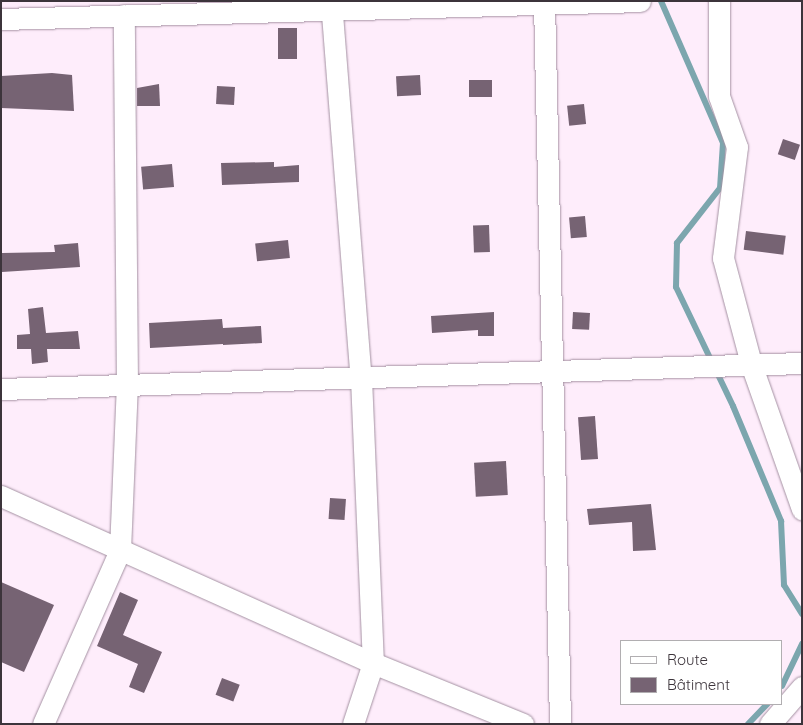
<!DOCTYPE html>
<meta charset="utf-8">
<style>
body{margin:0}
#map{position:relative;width:803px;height:725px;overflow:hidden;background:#feedfb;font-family:Quicksand,sans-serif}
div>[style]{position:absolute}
.stream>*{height:6px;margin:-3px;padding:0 3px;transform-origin:3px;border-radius:3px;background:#7ca6ae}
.building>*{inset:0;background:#766373;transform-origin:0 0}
.roads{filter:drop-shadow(0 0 1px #a491a2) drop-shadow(0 0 1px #a491a2)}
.minor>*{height:21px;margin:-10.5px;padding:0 10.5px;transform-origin:10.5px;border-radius:10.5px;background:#fff}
span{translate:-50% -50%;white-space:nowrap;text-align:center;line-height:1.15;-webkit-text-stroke:5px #fff;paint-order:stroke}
.frame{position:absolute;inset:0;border:2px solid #3c343b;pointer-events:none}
.legend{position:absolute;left:620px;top:640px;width:162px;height:65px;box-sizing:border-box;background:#fff;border:1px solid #b1aeb1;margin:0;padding:6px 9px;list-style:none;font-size:15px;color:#3c343b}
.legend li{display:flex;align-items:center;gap:10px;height:25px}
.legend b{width:25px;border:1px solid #b1aeb1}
</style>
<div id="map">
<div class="stream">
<i style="left:661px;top:1px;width:155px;rotate:66.4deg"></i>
<i style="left:723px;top:143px;width:45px;rotate:93.8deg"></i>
<i style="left:720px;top:188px;width:70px;rotate:128deg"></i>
<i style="left:677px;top:243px;width:44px;rotate:91.3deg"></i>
<i style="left:676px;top:287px;width:132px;rotate:64.4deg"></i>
<i style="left:733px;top:406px;width:125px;rotate:67.3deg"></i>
<i style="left:781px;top:521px;width:64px;rotate:87.3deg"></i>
<i style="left:784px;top:585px;width:34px;rotate:58deg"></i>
<i style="left:782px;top:686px;width:47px;rotate:-64.5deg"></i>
<i style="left:748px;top:724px;width:28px;rotate:-46deg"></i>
</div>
<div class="building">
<i style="left:297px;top:28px;width:31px;height:19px;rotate:90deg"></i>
<i style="clip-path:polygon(52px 73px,72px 75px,74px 111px,1px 108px,1px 76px)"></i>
<i style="left:420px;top:75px;width:20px;height:24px;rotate:87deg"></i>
<i style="left:469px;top:80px;width:23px;height:17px"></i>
<i style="clip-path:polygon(159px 84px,160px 106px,137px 106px,137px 88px)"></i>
<i style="left:217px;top:86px;width:18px;height:18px;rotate:3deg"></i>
<i style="left:584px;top:104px;width:20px;height:17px;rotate:84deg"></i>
<i style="left:783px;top:139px;width:18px;height:16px;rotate:19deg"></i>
<i style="clip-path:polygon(274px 162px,274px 167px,299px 165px,299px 182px,222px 185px,221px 163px)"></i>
<i style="left:172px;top:164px;width:23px;height:31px;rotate:85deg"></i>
<i style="left:585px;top:216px;width:21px;height:16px;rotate:85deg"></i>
<i style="left:489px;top:225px;width:27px;height:16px;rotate:88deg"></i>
<i style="left:746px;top:231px;width:40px;height:19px;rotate:7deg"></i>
<i style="left:288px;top:240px;width:18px;height:33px;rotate:84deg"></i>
<i style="clip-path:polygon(78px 243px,80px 267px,2px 272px,2px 253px,55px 252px,54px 245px)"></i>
<i style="clip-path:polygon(43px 307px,46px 333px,78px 331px,80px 349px,47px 349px,48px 362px,32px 364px,31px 349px,17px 349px,17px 335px,30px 334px,28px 309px)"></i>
<i style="clip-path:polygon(494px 312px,494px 336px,478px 336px,478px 330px,432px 333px,431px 316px)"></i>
<i style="left:573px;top:312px;width:17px;height:17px;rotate:3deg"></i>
<i style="clip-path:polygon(222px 319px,223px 328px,261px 326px,262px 343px,223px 345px,223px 337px,223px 344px,150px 348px,149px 323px)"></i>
<i style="left:595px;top:416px;width:43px;height:17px;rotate:86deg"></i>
<i style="left:506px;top:461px;width:34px;height:32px;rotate:87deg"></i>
<i style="left:330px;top:498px;width:16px;height:21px;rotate:4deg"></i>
<i style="clip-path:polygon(651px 504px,656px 550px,633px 551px,632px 522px,589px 525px,587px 509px)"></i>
<i style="clip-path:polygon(1px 582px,54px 605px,24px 672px,1px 662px)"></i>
<i style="clip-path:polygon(120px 592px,138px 600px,123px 635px,162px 652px,144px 693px,129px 687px,138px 664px,97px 646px)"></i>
<i style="left:222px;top:678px;width:19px;height:18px;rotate:21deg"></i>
</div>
<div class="roads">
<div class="minor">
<i style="left:331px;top:1px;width:378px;rotate:85.5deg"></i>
<i style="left:361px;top:378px;width:285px;rotate:87.6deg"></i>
<i style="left:373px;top:663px;width:64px;rotate:108.2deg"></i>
<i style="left:544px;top:1px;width:723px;rotate:88.73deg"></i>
<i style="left:719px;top:1px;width:95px;rotate:90deg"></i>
<i style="left:719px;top:96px;width:54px;rotate:70.6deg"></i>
<i style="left:737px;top:147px;width:112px;rotate:97.2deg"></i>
<i style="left:723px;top:258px;width:113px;rotate:75.1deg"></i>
<i style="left:752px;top:367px;width:151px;rotate:70.6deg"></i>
<i style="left:1px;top:19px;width:639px;rotate:-1.61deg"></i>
<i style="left:1px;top:389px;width:801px;rotate:-1.86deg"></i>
<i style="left:1px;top:496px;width:408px;rotate:24.2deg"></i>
<i style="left:373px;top:663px;width:162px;rotate:22.1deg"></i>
<i style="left:43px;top:724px;width:190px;rotate:-66.1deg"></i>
<i style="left:120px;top:550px;width:165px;rotate:-87.6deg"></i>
<i style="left:127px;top:385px;width:370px;rotate:-90.5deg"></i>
<i style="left:770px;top:724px;width:49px;rotate:-49.1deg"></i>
</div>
</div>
<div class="frame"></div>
<ul class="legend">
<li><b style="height:6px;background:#fff"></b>Route</li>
<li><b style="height:14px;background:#766373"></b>Bâtiment</li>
</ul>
</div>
